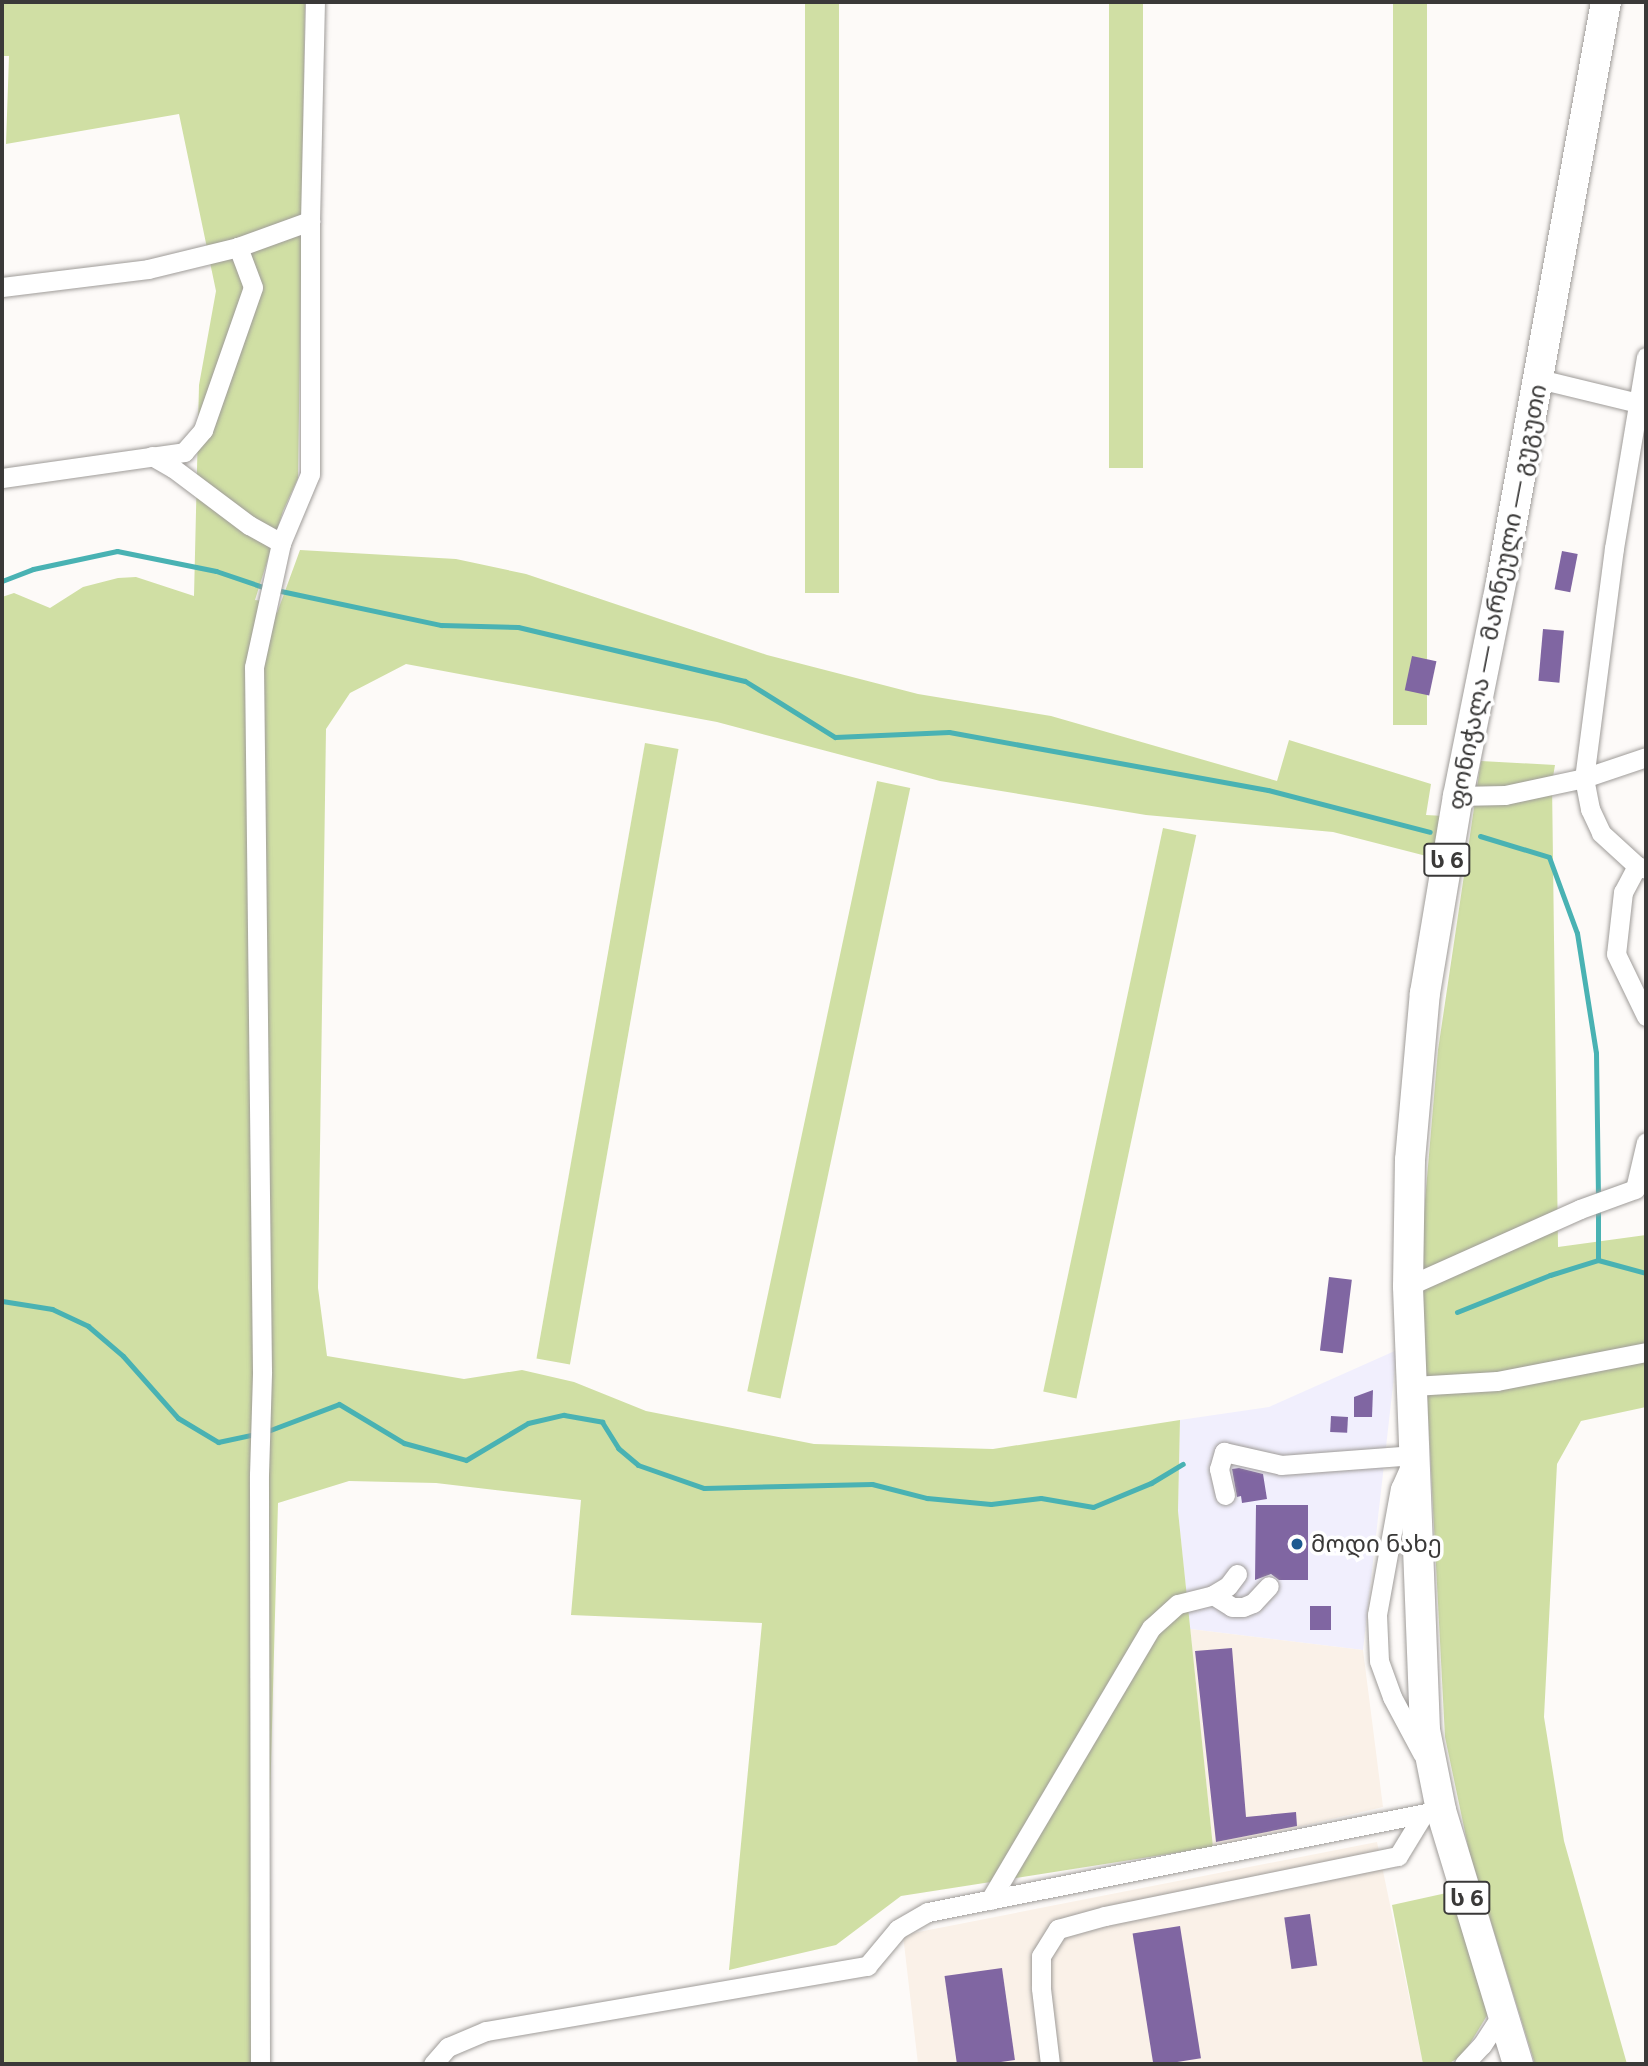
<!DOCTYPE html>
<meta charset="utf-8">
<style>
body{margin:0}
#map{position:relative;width:1648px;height:2066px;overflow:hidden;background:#fdfaf8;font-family:Figtree,"Noto Sans Georgian",sans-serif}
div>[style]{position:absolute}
.commercial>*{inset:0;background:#f1effd}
.built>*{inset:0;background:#faf1e8}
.green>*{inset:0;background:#d0dfa4;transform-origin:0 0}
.stream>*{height:5px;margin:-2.5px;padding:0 2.5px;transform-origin:2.5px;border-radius:2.5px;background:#49b2b3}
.building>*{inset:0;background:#8066a2;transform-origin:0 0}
.roads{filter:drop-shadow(0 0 2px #9f9c99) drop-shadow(0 0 2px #9f9c99)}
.minor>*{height:19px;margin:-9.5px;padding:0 9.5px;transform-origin:9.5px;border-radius:9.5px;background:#fff}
.highway>*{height:30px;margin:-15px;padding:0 15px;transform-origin:15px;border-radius:15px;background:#fff}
.dots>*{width:19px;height:19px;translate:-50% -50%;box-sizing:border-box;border:4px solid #fff;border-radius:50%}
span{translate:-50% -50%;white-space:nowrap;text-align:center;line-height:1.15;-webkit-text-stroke:7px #fff;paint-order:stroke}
.shield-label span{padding:2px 5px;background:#fff;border:2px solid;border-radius:5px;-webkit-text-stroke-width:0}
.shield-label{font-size:23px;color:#3a3938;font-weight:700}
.street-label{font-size:24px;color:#3a3938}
.poi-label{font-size:24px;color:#3a3938}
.left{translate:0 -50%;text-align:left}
.frame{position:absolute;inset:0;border:4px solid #3a3938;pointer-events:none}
</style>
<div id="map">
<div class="commercial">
<i style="clip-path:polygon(1397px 1350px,1363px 1650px,1190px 1629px,1178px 1511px,1180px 1420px,1269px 1407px)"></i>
</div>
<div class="built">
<i style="clip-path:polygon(1190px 1629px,1363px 1650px,1383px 1807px,1213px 1847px)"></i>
<i style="clip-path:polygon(1377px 1842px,1423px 2064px,918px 2064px,903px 1935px)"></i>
</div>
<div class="green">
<i style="clip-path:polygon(2px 2px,305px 2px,298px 478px,283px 511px,255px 600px,264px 601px,277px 613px,300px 550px,456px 559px,526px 574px,767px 655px,918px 694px,1051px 716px,1277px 781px,1289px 740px,1431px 784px,1426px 815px,1444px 816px,1438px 859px,1333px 832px,1146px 815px,940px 781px,717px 722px,406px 664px,350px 693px,326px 729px,318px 1288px,327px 1356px,464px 1379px,522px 1370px,574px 1382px,646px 1411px,814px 1444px,993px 1449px,1180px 1420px,1178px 1511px,1213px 1847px,901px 1896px,836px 1945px,729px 1970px,762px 1623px,571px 1615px,581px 1500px,436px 1483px,349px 1481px,278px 1503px,263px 2064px,2px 2064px,2px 597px,14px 593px,50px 608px,83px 587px,118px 578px,136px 577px,194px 596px,199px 385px,216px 291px,179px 114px,6px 144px,9px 56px,2px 56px)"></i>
<i style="left:805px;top:2px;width:34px;height:591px"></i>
<i style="left:1109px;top:2px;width:34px;height:466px"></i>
<i style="left:1393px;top:2px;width:34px;height:723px"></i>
<i style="left:645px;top:743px;width:34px;height:625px;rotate:10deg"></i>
<i style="clip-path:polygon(1481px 761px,1555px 765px,1552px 783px,1558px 1247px,1646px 1235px,1646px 1407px,1581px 1421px,1557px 1464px,1544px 1717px,1564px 1841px,1627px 2064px,1535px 2064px,1469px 1851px,1445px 1737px,1420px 1259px,1438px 1050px)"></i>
<i style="left:877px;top:781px;width:34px;height:624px;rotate:12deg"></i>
<i style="left:1163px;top:828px;width:34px;height:576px;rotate:12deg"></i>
<i style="clip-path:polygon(1451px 1892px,1488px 2014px,1463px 2055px,1448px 2064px,1423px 2064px,1392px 1905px)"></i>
</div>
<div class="stream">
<i style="left:2px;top:581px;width:33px;rotate:-21deg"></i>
<i style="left:33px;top:569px;width:86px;rotate:-12.1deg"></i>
<i style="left:117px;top:551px;width:101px;rotate:11.4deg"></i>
<i style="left:216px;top:571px;width:53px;rotate:18.8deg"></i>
<i style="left:276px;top:590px;width:169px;rotate:12deg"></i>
<i style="left:441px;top:625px;width:77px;rotate:1.5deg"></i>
<i style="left:518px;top:627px;width:233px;rotate:13.4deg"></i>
<i style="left:745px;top:681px;width:106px;rotate:31.9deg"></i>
<i style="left:835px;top:737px;width:114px;rotate:-2.5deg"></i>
<i style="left:949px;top:732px;width:324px;rotate:10.3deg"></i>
<i style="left:1268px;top:790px;width:167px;rotate:14.5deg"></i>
<i style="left:1480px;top:836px;width:72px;rotate:16.9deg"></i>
<i style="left:1549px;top:857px;width:81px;rotate:69.8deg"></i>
<i style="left:1577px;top:933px;width:121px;rotate:81deg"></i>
<i style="left:1596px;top:1053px;width:146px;rotate:89.2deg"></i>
<i style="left:1598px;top:1208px;width:52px;rotate:90deg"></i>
<i style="left:2px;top:1301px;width:51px;rotate:9.1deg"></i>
<i style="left:52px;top:1309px;width:40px;rotate:25deg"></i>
<i style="left:88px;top:1326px;width:46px;rotate:40.6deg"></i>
<i style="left:123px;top:1356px;width:83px;rotate:48.4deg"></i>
<i style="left:178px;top:1418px;width:47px;rotate:31deg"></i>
<i style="left:218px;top:1442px;width:39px;rotate:-12deg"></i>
<i style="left:1457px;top:1312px;width:100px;rotate:-21.7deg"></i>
<i style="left:1550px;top:1275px;width:50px;rotate:-17.4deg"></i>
<i style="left:1598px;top:1260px;width:50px;rotate:15.2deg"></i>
<i style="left:265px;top:1432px;width:79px;rotate:-20.7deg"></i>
<i style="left:339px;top:1404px;width:76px;rotate:31deg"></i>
<i style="left:404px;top:1443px;width:64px;rotate:15.3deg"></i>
<i style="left:466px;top:1460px;width:72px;rotate:-30.8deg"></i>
<i style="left:528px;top:1423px;width:37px;rotate:-13deg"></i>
<i style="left:564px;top:1415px;width:39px;rotate:10deg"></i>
<i style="left:602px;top:1422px;width:31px;rotate:58deg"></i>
<i style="left:618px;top:1448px;width:26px;rotate:40deg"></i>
<i style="left:638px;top:1465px;width:70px;rotate:19.2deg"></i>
<i style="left:704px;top:1488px;width:168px;rotate:-1.4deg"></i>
<i style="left:872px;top:1484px;width:57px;rotate:14.3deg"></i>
<i style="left:927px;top:1498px;width:64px;rotate:5.4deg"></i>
<i style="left:991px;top:1504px;width:50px;rotate:-6.8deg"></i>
<i style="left:1041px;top:1498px;width:53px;rotate:9.8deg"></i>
<i style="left:1093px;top:1507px;width:63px;rotate:-22.5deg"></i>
<i style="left:1151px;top:1483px;width:37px;rotate:-31deg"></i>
</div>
<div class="building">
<i style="left:1562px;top:551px;width:16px;height:39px;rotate:11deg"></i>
<i style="left:1543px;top:629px;width:21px;height:52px;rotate:5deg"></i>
<i style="left:1412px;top:656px;width:25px;height:35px;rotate:12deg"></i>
<i style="left:1329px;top:1277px;width:23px;height:74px;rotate:7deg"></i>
<i style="clip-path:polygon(1373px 1390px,1372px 1417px,1354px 1417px,1354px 1397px)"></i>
<i style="left:1331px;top:1416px;width:17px;height:16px;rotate:3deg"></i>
<i style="clip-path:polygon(1239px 1468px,1263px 1474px,1267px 1499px,1242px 1503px,1241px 1496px,1237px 1497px,1232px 1469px)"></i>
<i style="clip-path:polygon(1256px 1505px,1308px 1505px,1308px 1580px,1279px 1580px,1271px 1574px,1255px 1580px)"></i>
<i style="left:1310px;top:1606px;width:21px;height:24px"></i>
<i style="clip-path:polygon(1232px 1648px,1246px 1817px,1296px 1812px,1297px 1826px,1216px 1842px,1195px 1651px)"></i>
<i style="left:1310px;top:1914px;width:52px;height:26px;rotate:82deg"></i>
<i style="left:1180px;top:1926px;width:134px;height:48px;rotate:81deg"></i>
<i style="left:1002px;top:1968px;width:93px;height:58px;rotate:82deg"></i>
</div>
<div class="roads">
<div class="minor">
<i style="left:2px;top:287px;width:147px;rotate:-7deg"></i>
<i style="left:148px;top:269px;width:93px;rotate:-13.7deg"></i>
<i style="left:238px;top:247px;width:77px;rotate:-19.9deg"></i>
<i style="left:1646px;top:357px;width:194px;rotate:99.5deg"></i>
<i style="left:1614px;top:548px;width:232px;rotate:97.4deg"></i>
<i style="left:1584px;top:778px;width:32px;rotate:79deg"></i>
<i style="left:1590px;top:809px;width:26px;rotate:65deg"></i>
<i style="left:1601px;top:833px;width:49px;rotate:42.5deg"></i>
<i style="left:1637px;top:866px;width:9px;rotate:18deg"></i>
<i style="left:1539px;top:379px;width:102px;rotate:13.6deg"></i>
<i style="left:152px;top:456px;width:24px;rotate:30deg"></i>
<i style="left:173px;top:468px;width:95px;rotate:36.9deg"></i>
<i style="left:249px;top:525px;width:37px;rotate:29deg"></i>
<i style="left:2px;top:478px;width:184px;rotate:-8.1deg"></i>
<i style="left:184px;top:452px;width:29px;rotate:-49deg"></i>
<i style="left:203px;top:430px;width:151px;rotate:-70.7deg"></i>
<i style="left:253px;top:287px;width:43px;rotate:-110.6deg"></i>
<i style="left:1458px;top:796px;width:47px;rotate:-1.2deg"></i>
<i style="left:1505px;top:795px;width:81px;rotate:-12.1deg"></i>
<i style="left:1584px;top:778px;width:65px;rotate:-18.7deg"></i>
<i style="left:1637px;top:866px;width:30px;rotate:118deg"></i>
<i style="left:1623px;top:892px;width:62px;rotate:96.4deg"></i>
<i style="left:1616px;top:954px;width:69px;rotate:64.2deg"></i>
<i style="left:1408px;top:1286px;width:188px;rotate:-24.1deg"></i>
<i style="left:1580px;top:1209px;width:59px;rotate:-20deg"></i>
<i style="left:1635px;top:1189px;width:48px;rotate:-76.8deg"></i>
<i style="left:1413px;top:1386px;width:84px;rotate:-3.4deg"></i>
<i style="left:1497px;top:1381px;width:152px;rotate:-11deg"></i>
<i style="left:1225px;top:1495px;width:27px;rotate:-103deg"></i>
<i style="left:1219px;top:1469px;width:18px;rotate:-74deg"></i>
<i style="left:1224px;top:1452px;width:58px;rotate:12.8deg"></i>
<i style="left:1281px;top:1465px;width:134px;rotate:-4.3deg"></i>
<i style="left:1415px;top:1455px;width:36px;rotate:114deg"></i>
<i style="left:1400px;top:1488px;width:129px;rotate:100.3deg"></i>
<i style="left:1377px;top:1615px;width:46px;rotate:87.5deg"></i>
<i style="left:1379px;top:1661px;width:38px;rotate:70deg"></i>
<i style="left:1392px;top:1697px;width:64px;rotate:61.8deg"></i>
<i style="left:1213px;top:1595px;width:22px;rotate:32deg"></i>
<i style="left:1232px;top:1607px;width:11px"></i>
<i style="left:1243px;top:1607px;width:11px;rotate:-22deg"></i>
<i style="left:1253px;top:1603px;width:23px;rotate:-47deg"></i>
<i style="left:990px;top:1900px;width:316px;rotate:-59.4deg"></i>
<i style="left:1151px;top:1628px;width:36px;rotate:-42deg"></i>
<i style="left:1178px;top:1604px;width:36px;rotate:-14deg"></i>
<i style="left:1213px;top:1595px;width:17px;rotate:-31deg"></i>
<i style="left:1228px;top:1586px;width:15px;rotate:-53deg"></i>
<i style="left:260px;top:2064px;width:589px;rotate:-90.1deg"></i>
<i style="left:259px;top:1475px;width:104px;rotate:-88.3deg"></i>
<i style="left:262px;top:1371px;width:704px;rotate:-90.65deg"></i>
<i style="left:254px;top:667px;width:127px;rotate:-77.7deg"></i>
<i style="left:281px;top:543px;width:75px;rotate:-67.2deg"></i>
<i style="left:310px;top:474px;width:253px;rotate:-90deg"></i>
<i style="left:310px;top:221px;width:219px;rotate:-88.7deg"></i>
<i style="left:433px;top:2064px;width:23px;rotate:-49deg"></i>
<i style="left:448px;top:2047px;width:41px;rotate:-22.8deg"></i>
<i style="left:486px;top:2031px;width:387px;rotate:-9.7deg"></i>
<i style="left:867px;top:1966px;width:48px;rotate:-50deg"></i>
<i style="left:898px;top:1929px;width:34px;rotate:-30deg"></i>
<i style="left:928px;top:1912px;width:523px;rotate:-11.25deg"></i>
<i style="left:1050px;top:2064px;width:77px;rotate:-96.8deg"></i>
<i style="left:1041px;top:1988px;width:32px;rotate:-90deg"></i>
<i style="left:1041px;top:1956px;width:32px;rotate:-58deg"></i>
<i style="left:1058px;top:1929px;width:49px;rotate:-15.5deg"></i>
<i style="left:1105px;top:1916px;width:299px;rotate:-11.6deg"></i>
<i style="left:1398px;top:1856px;width:48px;rotate:-58.6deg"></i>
<i style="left:1464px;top:2064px;width:26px;rotate:-47deg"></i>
<i style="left:1482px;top:2045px;width:37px;rotate:-57deg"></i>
</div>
<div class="highway">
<i style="left:1518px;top:2064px;width:265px;rotate:-106.9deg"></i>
<i style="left:1441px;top:1810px;width:82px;rotate:-101.3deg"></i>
<i style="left:1425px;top:1730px;width:444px;rotate:-92.2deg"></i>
<i style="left:1408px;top:1286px;width:126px;rotate:-89.1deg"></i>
<i style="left:1410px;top:1160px;width:168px;rotate:-84.9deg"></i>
<i style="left:1425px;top:993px;width:200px;rotate:-80.5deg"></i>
<i style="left:1458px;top:796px;width:223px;rotate:-78.6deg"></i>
<i style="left:1502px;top:577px;width:584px;rotate:-79.75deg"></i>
</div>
</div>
<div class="dots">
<i style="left:1297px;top:1544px;background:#1d5a90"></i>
</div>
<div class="shield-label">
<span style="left:1447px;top:860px">ს 6</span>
<span style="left:1467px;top:1898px">ს 6</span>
</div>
<div class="street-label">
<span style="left:1497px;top:597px;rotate:-79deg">ფონიჭალა — მარნეული — გუგუთი</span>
</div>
<div class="poi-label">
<span class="left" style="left:1311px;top:1544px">მოდი ნახე</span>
</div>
<div class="frame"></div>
</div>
